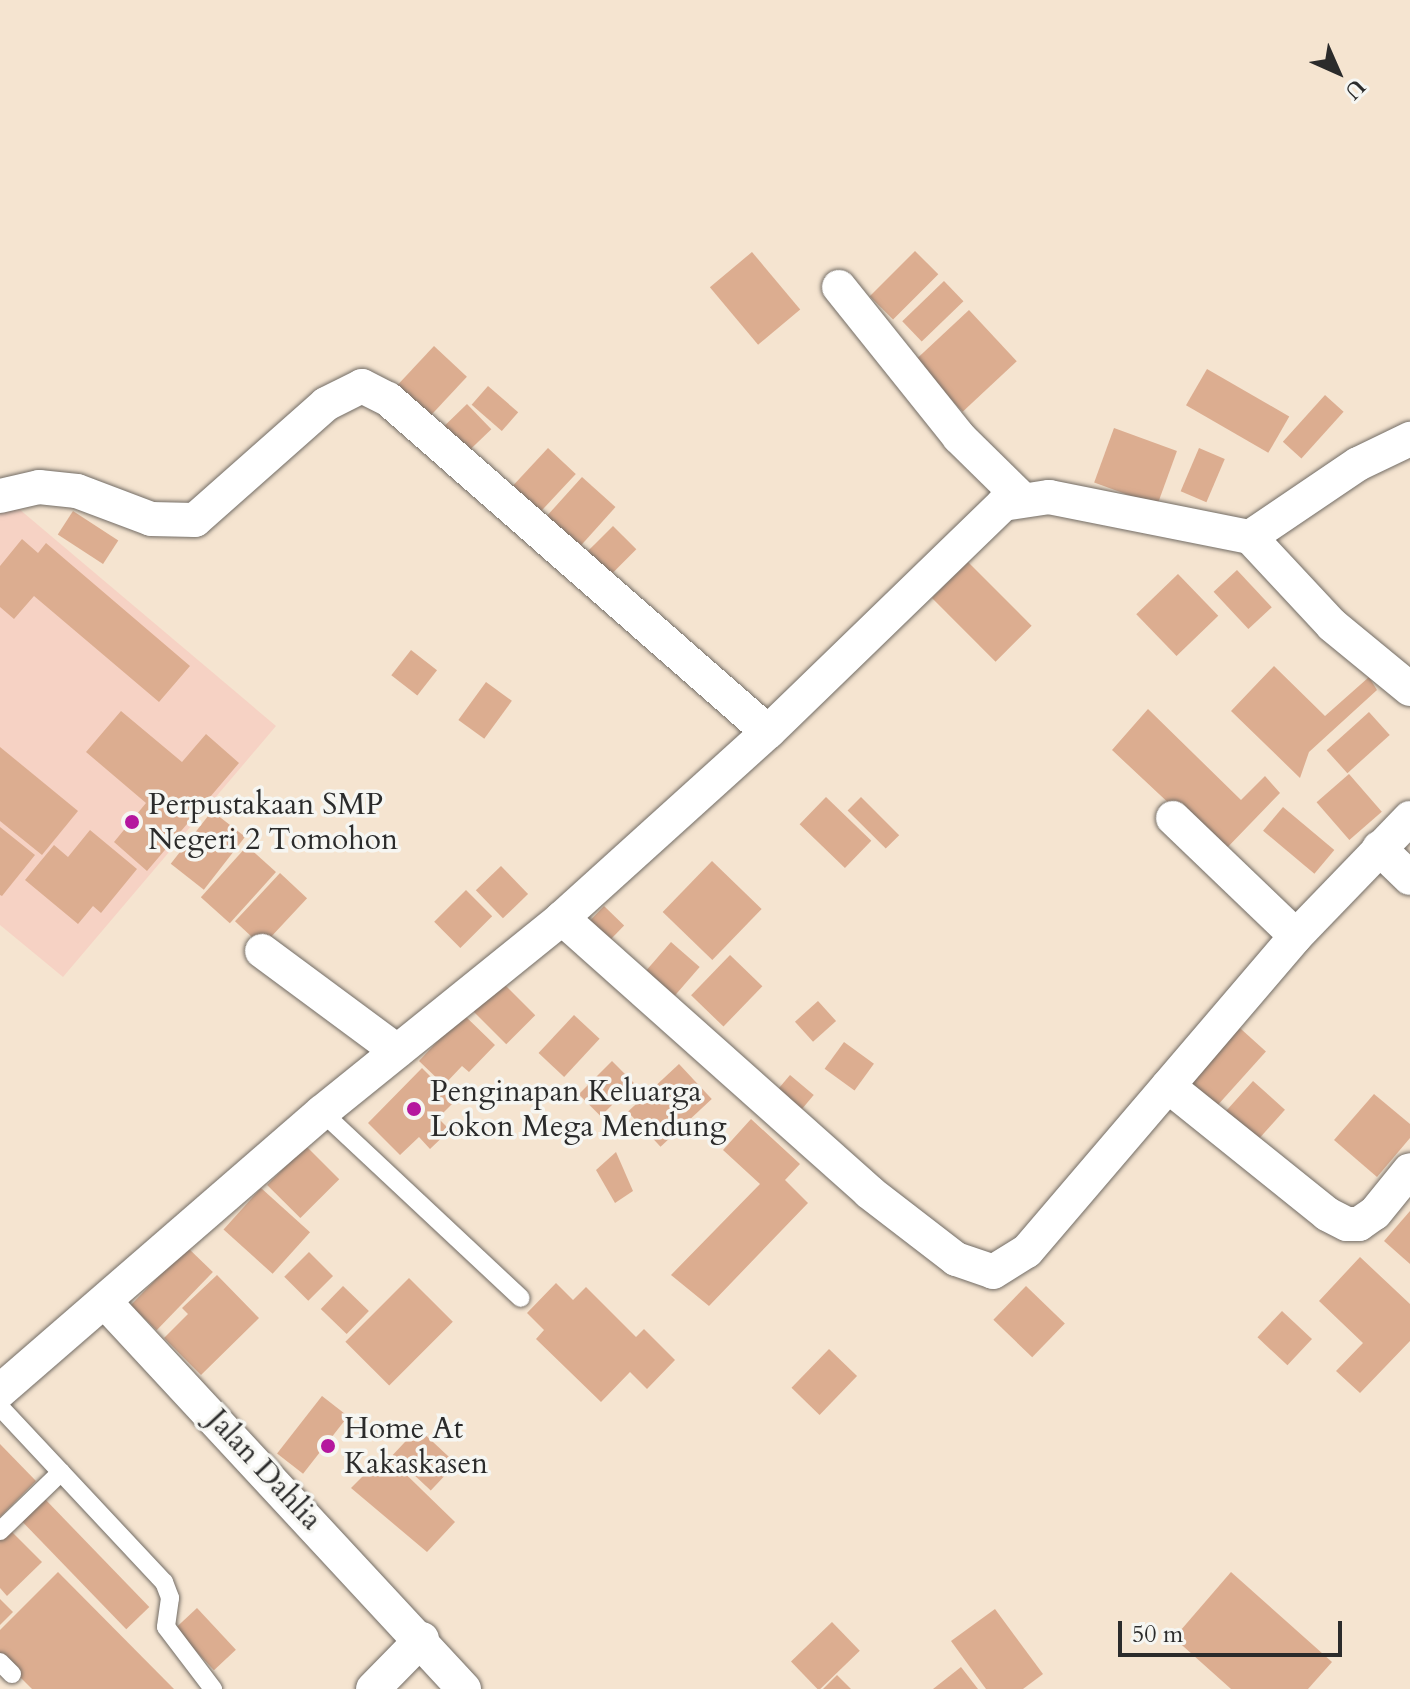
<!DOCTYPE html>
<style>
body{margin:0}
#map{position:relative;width:1410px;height:1689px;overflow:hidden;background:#f5e4d0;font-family:Cardo,serif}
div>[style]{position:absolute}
.built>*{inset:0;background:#f6d2c4}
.building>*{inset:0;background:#dcad90;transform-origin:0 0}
.roads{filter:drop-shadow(0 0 2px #726c65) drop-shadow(0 0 2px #726c65)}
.service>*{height:18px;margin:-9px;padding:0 9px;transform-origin:9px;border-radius:9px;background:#fff}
.minor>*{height:34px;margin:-17px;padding:0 17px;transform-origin:17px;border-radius:17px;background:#fff}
.dots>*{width:22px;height:22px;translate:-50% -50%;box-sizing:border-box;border:4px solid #f6f6f2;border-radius:50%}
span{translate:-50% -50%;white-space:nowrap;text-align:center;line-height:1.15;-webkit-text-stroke:7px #f6f6f2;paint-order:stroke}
.poi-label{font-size:30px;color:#2b2b2b}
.left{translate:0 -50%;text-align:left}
.street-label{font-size:30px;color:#2b2b2b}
.north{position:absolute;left:1298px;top:32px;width:80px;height:80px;-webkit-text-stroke:6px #f6f6f2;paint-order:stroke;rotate:135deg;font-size:22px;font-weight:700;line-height:32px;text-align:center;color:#2b2b2b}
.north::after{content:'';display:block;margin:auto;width:28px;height:36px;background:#2b2b2b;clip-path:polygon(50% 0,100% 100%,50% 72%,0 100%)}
.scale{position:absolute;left:1118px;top:1621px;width:224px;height:36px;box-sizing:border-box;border:4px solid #2b2b2b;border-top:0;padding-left:10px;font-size:24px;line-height:28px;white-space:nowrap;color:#2b2b2b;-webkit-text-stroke:6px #f6f6f2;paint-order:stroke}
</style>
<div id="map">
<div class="built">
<i style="clip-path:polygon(12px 503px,276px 726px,63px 977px,0 925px,0 512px)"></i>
</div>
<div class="building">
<i style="left:915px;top:251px;width:33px;height:64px;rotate:45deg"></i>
<i style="left:752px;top:252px;width:75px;height:55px;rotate:50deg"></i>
<i style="left:944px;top:281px;width:28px;height:58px;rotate:46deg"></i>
<i style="left:969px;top:310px;width:70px;height:74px;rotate:47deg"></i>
<i style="left:434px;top:346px;width:45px;height:65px;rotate:43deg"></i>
<i style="left:1207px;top:369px;width:95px;height:42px;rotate:30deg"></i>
<i style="left:488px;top:386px;width:40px;height:25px;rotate:41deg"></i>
<i style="left:1325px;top:395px;width:25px;height:63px;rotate:42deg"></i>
<i style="left:467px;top:404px;width:35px;height:42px;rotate:46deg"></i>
<i style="left:1114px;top:428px;width:67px;height:58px;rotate:20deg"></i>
<i style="left:548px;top:448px;width:38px;height:62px;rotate:43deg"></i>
<i style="left:1199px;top:448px;width:28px;height:47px;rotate:23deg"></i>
<i style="left:582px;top:477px;width:45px;height:58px;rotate:42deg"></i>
<i style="left:73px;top:511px;width:54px;height:28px;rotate:33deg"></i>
<i style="left:613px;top:526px;width:33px;height:40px;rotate:45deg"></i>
<i style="clip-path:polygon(22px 539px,38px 553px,46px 543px,190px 666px,159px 702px,34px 596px,14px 619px,0 607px,0 566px)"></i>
<i style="left:968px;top:562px;width:90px;height:51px;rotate:45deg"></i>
<i style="left:1237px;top:570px;width:51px;height:32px;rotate:47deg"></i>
<i style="left:1178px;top:574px;width:58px;height:58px;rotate:46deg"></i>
<i style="left:411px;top:650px;width:33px;height:32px;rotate:38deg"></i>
<i style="clip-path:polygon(1274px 666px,1325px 716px,1369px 677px,1377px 690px,1309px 752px,1300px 778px,1231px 711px)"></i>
<i style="left:486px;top:682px;width:32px;height:47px;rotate:36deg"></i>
<i style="clip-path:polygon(1148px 709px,1241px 800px,1265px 776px,1280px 793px,1222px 853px,1112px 750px)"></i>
<i style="clip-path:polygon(121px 711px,182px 762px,206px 734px,239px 763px,147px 871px,114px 842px,146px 803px,86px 752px)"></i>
<i style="left:1369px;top:712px;width:31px;height:57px;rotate:48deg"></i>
<i style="clip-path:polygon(0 747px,78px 811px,42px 855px,0 821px)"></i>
<i style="left:1349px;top:774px;width:50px;height:43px;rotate:49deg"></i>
<i style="left:826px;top:797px;width:63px;height:38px;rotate:44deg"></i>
<i style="left:861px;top:797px;width:54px;height:19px;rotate:45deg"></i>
<i style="left:1283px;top:807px;width:67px;height:31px;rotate:40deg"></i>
<i style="left:212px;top:811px;width:42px;height:67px;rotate:38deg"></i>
<i style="clip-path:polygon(0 827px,35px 855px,2px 896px,0 895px)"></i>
<i style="clip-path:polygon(90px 830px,137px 869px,101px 913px,93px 906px,78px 924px,25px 880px,54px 845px,68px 857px)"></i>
<i style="left:247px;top:846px;width:39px;height:69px;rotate:42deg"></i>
<i style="left:712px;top:861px;width:69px;height:71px;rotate:44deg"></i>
<i style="left:501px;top:866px;width:39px;height:35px;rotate:46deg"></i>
<i style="left:280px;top:873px;width:37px;height:66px;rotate:43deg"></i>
<i style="left:466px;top:890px;width:37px;height:45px;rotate:45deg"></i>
<i style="left:604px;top:906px;width:28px;height:28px;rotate:44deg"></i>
<i style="left:671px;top:942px;width:38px;height:50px;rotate:41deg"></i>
<i style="left:730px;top:955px;width:45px;height:56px;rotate:44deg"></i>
<i style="left:502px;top:982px;width:47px;height:41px;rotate:45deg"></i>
<i style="left:818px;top:1001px;width:27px;height:31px;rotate:48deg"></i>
<i style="clip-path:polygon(463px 1014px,495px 1045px,469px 1072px,462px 1066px,444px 1085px,419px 1061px)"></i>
<i style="left:574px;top:1015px;width:35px;height:52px;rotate:43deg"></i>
<i style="left:1231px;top:1020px;width:47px;height:79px;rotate:42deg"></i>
<i style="left:844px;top:1042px;width:37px;height:33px;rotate:36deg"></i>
<i style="left:612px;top:1061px;width:31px;height:47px;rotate:45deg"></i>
<i style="left:679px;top:1064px;width:48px;height:70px;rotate:47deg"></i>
<i style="clip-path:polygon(422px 1068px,455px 1101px,438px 1118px,450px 1130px,430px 1149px,419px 1137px,400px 1155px,368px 1123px)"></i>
<i style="left:790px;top:1075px;width:31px;height:18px;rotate:40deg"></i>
<i style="left:1253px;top:1081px;width:43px;height:45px;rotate:42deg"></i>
<i style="clip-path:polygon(1374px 1094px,1410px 1124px,1410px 1138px,1377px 1177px,1334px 1140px)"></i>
<i style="clip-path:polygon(751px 1119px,800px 1164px,785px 1180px,808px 1203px,709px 1306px,671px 1275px,760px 1184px,723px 1150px)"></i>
<i style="left:306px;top:1146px;width:47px;height:55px;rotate:45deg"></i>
<i style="clip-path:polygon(616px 1152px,633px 1191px,615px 1203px,596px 1170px)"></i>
<i style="left:261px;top:1188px;width:66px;height:56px;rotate:42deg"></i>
<i style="clip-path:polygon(1410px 1211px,1410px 1264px,1384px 1241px)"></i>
<i style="left:187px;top:1247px;width:36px;height:81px;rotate:44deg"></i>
<i style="left:309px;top:1252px;width:34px;height:35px;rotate:45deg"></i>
<i style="clip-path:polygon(1360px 1257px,1410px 1304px,1410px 1341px,1360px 1393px,1336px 1371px,1363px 1343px,1319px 1301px)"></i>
<i style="clip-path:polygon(217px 1275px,259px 1318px,201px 1375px,164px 1338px,188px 1314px,182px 1308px)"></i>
<i style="left:409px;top:1278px;width:62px;height:90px;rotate:45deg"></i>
<i style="clip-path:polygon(556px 1283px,573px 1300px,586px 1287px,636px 1337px,644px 1329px,675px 1360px,647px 1389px,630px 1372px,601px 1402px,536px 1339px,544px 1330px,527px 1313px)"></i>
<i style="left:343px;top:1286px;width:36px;height:32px;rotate:44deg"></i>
<i style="left:1026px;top:1286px;width:54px;height:47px;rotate:44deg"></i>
<i style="left:1282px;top:1311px;width:41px;height:36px;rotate:43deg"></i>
<i style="left:829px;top:1349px;width:39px;height:54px;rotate:44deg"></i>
<i style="left:322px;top:1396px;width:33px;height:73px;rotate:38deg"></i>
<i style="left:418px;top:1428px;width:52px;height:37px;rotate:43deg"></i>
<i style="clip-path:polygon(0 1444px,36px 1481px,0 1517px)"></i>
<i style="clip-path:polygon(385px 1454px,455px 1522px,427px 1552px,351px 1488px)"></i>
<i style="left:43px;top:1497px;width:153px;height:32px;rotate:46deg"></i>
<i style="clip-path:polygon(9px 1529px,42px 1562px,7px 1596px,0 1588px,0 1538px)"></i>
<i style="clip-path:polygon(58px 1572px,174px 1689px,32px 1689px,0 1657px,0 1630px)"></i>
<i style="clip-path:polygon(1231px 1572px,1332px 1662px,1308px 1689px,1231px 1689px,1174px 1638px)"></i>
<i style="clip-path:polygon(0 1599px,13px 1612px,0 1625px)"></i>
<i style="left:197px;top:1608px;width:57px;height:30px;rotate:47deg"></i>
<i style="clip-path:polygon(995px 1609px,1043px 1674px,1023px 1689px,986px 1689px,951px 1641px)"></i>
<i style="left:832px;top:1622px;width:40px;height:57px;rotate:46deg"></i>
<i style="clip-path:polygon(961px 1667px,978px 1689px,933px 1689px)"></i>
<i style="clip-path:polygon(837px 1675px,851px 1689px,823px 1689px)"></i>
</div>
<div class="roads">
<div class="service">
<i style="left:322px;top:1112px;width:272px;rotate:43.1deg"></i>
<i style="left:0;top:1407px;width:240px;rotate:46.9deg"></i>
<i style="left:164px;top:1582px;width:17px;rotate:69deg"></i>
<i style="left:170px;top:1598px;width:29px;rotate:98deg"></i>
<i style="left:166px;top:1627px;width:78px;rotate:52.8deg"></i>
<i style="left:0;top:1531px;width:85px;rotate:-44deg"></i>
<i style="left:0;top:1662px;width:17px;rotate:45deg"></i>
</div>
<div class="minor">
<i style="left:839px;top:287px;width:192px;rotate:51.3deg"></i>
<i style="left:959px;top:437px;width:88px;rotate:44.5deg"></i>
<i style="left:0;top:496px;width:40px;rotate:-13deg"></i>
<i style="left:39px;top:487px;width:38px;rotate:6deg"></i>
<i style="left:77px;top:491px;width:79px;rotate:20.7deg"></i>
<i style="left:151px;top:519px;width:44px;rotate:1.3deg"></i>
<i style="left:195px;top:520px;width:175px;rotate:-41.5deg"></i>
<i style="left:326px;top:404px;width:40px;rotate:-26.6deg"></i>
<i style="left:362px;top:386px;width:29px;rotate:27deg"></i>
<i style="left:388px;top:399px;width:505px;rotate:41.23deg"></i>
<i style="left:1250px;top:537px;width:120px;rotate:47deg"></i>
<i style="left:1332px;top:625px;width:101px;rotate:39.4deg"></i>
<i style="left:1173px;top:818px;width:170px;rotate:43.8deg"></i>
<i style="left:1379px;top:848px;width:43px;rotate:44.1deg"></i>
<i style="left:562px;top:918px;width:411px;rotate:41.7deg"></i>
<i style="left:869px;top:1192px;width:110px;rotate:37.6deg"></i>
<i style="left:956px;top:1259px;width:39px;rotate:19deg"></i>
<i style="left:993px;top:1272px;width:40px;rotate:-32deg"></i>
<i style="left:1027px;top:1251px;width:414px;rotate:-49.5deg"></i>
<i style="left:1296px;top:936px;width:164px;rotate:-46deg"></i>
<i style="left:262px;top:951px;width:168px;rotate:36.5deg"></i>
<i style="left:1168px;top:1086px;width:204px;rotate:38.8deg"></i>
<i style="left:1327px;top:1214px;width:22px;rotate:27deg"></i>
<i style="left:1347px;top:1224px;width:12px"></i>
<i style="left:1359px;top:1224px;width:19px;rotate:-35deg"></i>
<i style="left:1375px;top:1213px;width:55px;rotate:-50.9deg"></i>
<i style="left:105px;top:1302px;width:528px;rotate:47.15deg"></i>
<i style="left:0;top:1391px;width:426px;rotate:-40.9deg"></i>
<i style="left:322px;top:1112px;width:309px;rotate:-38.9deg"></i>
<i style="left:562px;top:918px;width:278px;rotate:-42.1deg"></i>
<i style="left:768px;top:732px;width:327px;rotate:-44.1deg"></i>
<i style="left:1003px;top:504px;width:47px;rotate:-8.7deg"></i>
<i style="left:1049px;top:497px;width:205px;rotate:11.3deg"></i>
<i style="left:1250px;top:537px;width:130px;rotate:-34.1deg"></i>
<i style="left:1358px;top:464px;width:58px;rotate:-25.7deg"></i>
<i style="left:373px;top:1689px;width:70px;rotate:-45.6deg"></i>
</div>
</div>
<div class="dots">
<i style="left:132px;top:822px;background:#b5179e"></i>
<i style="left:414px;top:1109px;background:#b5179e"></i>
<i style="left:328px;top:1446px;background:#b5179e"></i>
</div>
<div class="poi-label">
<span class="left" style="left:148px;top:822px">Perpustakaan SMP<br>Negeri 2 Tomohon</span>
<span class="left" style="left:430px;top:1109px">Penginapan Keluarga<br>Lokon Mega Mendung</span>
<span class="left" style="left:344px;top:1446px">Home At<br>Kakaskasen</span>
</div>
<div class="street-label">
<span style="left:264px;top:1470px;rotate:47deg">Jalan Dahlia</span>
</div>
<div class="north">U</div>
<div class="scale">50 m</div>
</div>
